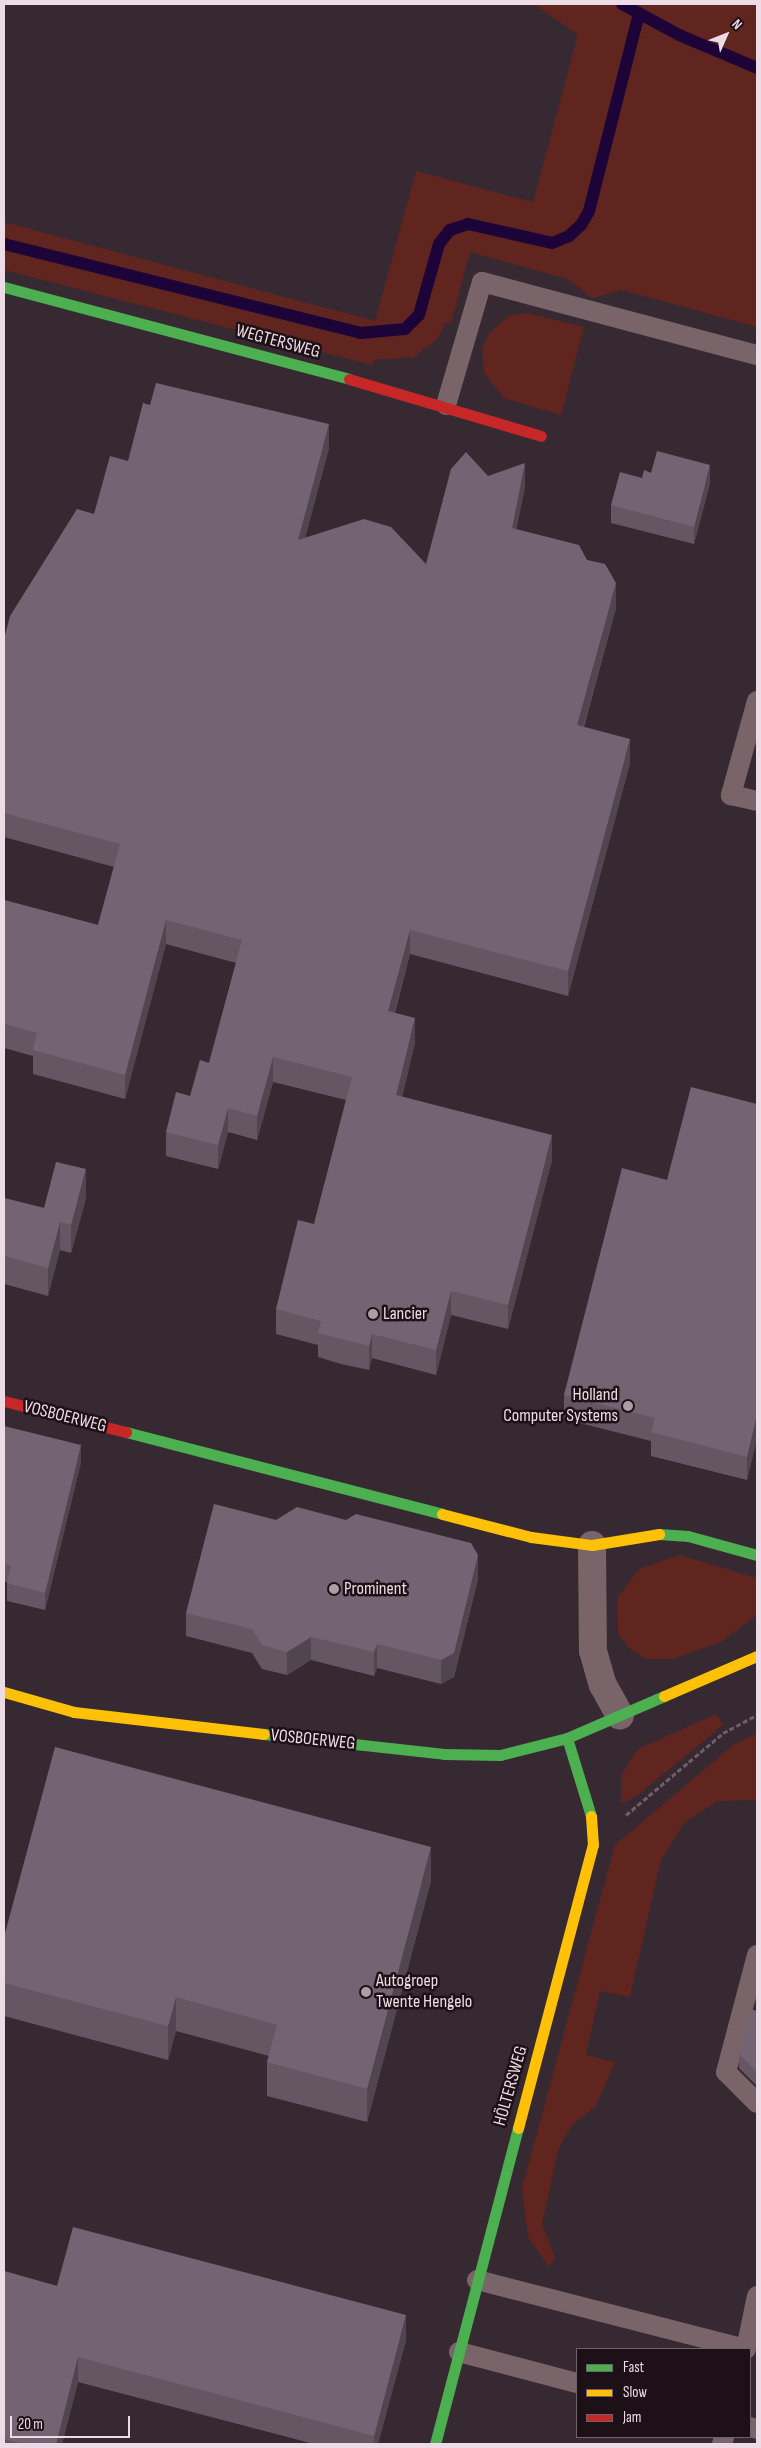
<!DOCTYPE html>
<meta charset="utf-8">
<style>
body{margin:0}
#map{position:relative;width:761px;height:2448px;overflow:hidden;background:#372931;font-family:"Sofia Sans Condensed",sans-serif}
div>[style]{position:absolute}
.green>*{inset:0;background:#5f251e}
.stream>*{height:12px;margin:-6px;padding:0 6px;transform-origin:6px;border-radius:6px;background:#1d0438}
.path>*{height:3px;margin-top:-1.5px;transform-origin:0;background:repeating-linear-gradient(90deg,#6d5f63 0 5px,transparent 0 7.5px)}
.lane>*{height:20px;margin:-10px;padding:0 10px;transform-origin:10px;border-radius:10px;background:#786469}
.street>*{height:28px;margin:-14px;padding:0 14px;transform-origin:14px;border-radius:14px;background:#786469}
.fast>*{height:11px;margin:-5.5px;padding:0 5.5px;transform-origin:5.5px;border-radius:5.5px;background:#4caf50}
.slow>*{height:11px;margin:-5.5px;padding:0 5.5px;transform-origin:5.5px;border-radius:5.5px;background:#ffc107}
.jam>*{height:11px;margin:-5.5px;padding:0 5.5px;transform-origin:5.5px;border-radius:5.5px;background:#c62828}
.wall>*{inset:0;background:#645663}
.shaded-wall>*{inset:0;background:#514650}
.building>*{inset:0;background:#746473}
.dots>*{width:14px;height:14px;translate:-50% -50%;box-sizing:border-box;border:2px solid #1d1117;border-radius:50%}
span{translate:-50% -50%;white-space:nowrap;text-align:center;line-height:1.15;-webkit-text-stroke:5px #1d1117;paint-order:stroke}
.street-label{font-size:18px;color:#eddbe5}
.poi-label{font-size:18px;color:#eddbe5}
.left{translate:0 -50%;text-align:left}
.right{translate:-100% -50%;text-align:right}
.frame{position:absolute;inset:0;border:5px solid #eddbe5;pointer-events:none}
.legend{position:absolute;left:576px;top:2348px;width:175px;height:90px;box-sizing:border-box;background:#1d1117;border:1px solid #706269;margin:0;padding:6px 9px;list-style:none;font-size:15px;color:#eddbe5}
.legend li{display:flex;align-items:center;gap:10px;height:25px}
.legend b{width:25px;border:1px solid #706269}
.north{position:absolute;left:701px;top:10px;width:50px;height:50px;-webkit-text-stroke:4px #1d1117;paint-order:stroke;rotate:46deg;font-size:14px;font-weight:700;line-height:20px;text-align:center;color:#eddbe5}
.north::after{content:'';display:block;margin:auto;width:18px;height:22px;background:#eddbe5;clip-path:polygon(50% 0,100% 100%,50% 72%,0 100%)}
.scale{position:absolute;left:10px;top:2416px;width:120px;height:22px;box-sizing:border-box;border:2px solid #eddbe5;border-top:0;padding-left:6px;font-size:15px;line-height:18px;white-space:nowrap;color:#eddbe5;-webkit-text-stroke:4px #1d1117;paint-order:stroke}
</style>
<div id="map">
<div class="green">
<i style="clip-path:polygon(534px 4px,757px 4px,757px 327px,622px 290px,592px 298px,568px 279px,470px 252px,451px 323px,446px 322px,437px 339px,414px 357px,374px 360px,372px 365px,4px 270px,4px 222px,375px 321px,416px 171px,533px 202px,578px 35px)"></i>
<i style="clip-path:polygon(526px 313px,584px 327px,561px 415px,504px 398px,484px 373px,482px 349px,489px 333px,509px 316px)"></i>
<i style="clip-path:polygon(680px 1555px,757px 1578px,757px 1615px,721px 1642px,673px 1659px,646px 1659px,629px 1648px,618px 1633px,617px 1598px,639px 1569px)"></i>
<i style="clip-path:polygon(716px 1714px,723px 1725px,638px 1795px,621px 1804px,621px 1775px,638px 1749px)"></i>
<i style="clip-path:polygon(757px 1733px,757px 1800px,718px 1801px,685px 1822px,661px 1860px,630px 1997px,600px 1991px,586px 2055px,615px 2062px,596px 2106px,572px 2125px,558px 2150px,542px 2224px,555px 2258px,549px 2267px,528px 2237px,522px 2188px,615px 1845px,733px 1745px)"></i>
</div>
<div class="stream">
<i style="left:622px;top:4px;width:65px;rotate:28.5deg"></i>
<i style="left:679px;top:35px;width:85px;rotate:22.9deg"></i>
<i style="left:4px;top:244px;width:368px;rotate:14deg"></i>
<i style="left:361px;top:333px;width:44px;rotate:-5.2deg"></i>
<i style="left:405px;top:329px;width:20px;rotate:-45deg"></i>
<i style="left:419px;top:315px;width:74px;rotate:-74.3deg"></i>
<i style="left:439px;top:244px;width:18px;rotate:-52deg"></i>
<i style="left:450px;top:230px;width:19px;rotate:-18deg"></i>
<i style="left:468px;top:224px;width:86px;rotate:12.7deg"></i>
<i style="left:552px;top:243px;width:18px;rotate:-22deg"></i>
<i style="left:569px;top:236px;width:16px;rotate:-43deg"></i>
<i style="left:581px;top:225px;width:16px;rotate:-60deg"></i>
<i style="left:589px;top:211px;width:204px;rotate:-75.8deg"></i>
</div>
<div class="path">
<i style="left:626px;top:1815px;width:127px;rotate:-40.2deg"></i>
<i style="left:723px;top:1733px;width:38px;rotate:-28deg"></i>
</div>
<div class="lane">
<i style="left:446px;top:405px;width:128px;rotate:-73.7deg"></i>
<i style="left:482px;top:282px;width:285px;rotate:14.9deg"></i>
<i style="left:757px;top:701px;width:98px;rotate:105.5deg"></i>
<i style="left:731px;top:795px;width:27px;rotate:13deg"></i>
<i style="left:757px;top:1955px;width:121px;rotate:104.8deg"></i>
<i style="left:726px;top:2072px;width:44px;rotate:45deg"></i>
<i style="left:477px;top:2280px;width:277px;rotate:14.4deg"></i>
<i style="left:746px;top:2349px;width:54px;rotate:-78.3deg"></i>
<i style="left:459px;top:2352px;width:122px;rotate:14.7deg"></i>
<i style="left:750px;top:2427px;width:7px;rotate:16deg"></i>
<i style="left:722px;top:2444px;width:7px;rotate:-74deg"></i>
</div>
<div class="street">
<i style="left:592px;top:1545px;width:106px;rotate:89.5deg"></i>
<i style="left:593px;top:1651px;width:35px;rotate:74deg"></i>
<i style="left:603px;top:1685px;width:35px;rotate:61deg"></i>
</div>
<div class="fast">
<i style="left:4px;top:287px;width:357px;rotate:14.9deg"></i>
<i style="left:126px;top:1432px;width:326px;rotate:14.5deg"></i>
<i style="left:659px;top:1534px;width:29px;rotate:4deg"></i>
<i style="left:688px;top:1536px;width:72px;rotate:15.4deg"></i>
<i style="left:264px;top:1734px;width:181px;rotate:6.3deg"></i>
<i style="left:444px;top:1754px;width:56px;rotate:1deg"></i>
<i style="left:500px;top:1755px;width:69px;rotate:-14.2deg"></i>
<i style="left:567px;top:1738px;width:106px;rotate:-23.4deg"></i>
<i style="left:567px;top:1738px;width:82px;rotate:72.9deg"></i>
<i style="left:435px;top:2444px;width:327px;rotate:-75.3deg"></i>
</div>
<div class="slow">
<i style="left:442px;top:1514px;width:92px;rotate:14.5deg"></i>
<i style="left:531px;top:1537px;width:62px;rotate:7.5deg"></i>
<i style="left:592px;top:1545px;width:68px;rotate:-9.3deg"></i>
<i style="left:4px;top:1692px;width:73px;rotate:15.9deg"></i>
<i style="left:74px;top:1712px;width:191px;rotate:6.6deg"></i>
<i style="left:664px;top:1696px;width:101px;rotate:-23.3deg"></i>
<i style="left:518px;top:2128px;width:293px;rotate:-75.2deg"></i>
<i style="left:593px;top:1845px;width:29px;rotate:-94deg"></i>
</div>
<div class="jam">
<i style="left:349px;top:379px;width:200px;rotate:16.5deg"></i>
<i style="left:4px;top:1401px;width:126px;rotate:14.3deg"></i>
</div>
<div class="wall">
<i style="clip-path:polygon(150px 405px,329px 448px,305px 538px,426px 564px,488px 476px,525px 487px,516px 529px,587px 560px,616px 608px,584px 727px,630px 763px,568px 996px,410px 954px,395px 1013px,415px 1043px,402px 1097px,552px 1160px,508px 1329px,451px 1315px,436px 1375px,372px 1358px,369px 1370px,341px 1364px,318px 1357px,318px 1345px,276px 1334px,276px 1309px,314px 1224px,346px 1100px,273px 1082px,257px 1140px,228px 1132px,218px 1169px,166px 1156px,166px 1132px,190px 1096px,209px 1063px,236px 963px,166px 944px,125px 1099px,33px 1074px,33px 1056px,4px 1048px,4px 900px,98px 925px,114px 867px,4px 837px,4px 639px,94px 514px,128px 461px)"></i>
<i style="clip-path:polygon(651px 473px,710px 483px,694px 544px,611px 523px,611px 505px,642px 478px)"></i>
<i style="clip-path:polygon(757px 1104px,757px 1438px,747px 1480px,651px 1456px,651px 1441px,564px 1419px,564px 1395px,667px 1180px)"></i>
<i style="clip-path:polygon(4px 1198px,44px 1208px,86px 1198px,71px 1253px,60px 1250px,48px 1296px,4px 1284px)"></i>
<i style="clip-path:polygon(4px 1426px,81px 1462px,45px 1610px,7px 1601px,7px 1582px,4px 1581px)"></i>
<i style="clip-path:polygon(478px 1579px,454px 1677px,441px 1684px,377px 1668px,374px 1676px,311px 1660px,287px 1675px,262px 1669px,252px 1653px,186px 1636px,186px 1613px)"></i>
<i style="clip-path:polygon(431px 1881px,367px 2122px,267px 2096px,267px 2062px,269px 2056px,176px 2031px,168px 2060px,4px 2016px,4px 1937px)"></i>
<i style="clip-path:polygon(757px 2011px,757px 2086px,739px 2068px,739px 2054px)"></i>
<i style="clip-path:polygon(4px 2271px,57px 2286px,406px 2340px,378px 2444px,314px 2444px,78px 2382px,62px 2444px,4px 2444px)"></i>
</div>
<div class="shaded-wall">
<i style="clip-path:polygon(329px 424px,329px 448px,298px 565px,298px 540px)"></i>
<i style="clip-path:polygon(525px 463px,525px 487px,512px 552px,512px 528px)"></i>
<i style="clip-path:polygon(710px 465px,710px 483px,694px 544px,694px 527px)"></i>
<i style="clip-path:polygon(616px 583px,616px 608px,577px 749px,577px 725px)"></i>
<i style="clip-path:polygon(630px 739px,630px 763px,568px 996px,568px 971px)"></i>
<i style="clip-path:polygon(166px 920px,166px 944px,125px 1099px,125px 1075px)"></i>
<i style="clip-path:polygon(410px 930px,410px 954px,388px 1036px,388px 1011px)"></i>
<i style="clip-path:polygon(415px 1018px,415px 1043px,396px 1120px,396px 1095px)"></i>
<i style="clip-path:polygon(273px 1057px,273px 1082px,257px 1140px,257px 1116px)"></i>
<i style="clip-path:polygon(228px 1108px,228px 1132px,218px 1169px,218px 1145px)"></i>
<i style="clip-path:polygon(552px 1135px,552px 1160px,508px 1329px,508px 1305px)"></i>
<i style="clip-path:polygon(86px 1169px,86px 1198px,71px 1253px,71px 1225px)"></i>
<i style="clip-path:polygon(60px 1222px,60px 1250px,48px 1296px,48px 1268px)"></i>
<i style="clip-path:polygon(451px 1291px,451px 1315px,436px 1375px,436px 1350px)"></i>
<i style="clip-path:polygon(372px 1334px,372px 1358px,369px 1370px,369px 1346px)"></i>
<i style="clip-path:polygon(757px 1414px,757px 1438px,747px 1480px,747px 1457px)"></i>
<i style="clip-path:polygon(81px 1445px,81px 1462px,45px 1610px,45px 1593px)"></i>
<i style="clip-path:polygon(478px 1555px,478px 1579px,454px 1677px,441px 1684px,441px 1660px)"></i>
<i style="clip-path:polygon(311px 1637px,311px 1660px,287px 1675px,287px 1652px)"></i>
<i style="clip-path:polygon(377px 1644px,377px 1668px,374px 1676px,374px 1652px)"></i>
<i style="clip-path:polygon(431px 1847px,431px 1881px,367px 2122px,367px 2089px)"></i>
<i style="clip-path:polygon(176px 1997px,176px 2031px,168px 2060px,168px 2026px)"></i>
<i style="clip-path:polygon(406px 2315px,406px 2340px,378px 2444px,374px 2444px,374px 2436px)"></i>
<i style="clip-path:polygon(78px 2357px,78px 2382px,62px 2444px,56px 2444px)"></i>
</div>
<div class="building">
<i style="clip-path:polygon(156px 383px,329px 424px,298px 540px,364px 519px,391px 527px,426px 564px,451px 469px,466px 452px,488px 476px,525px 463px,512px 528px,579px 545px,587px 560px,605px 564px,616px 583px,577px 725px,630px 739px,568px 971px,410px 930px,388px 1011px,415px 1018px,396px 1095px,552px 1135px,508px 1305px,451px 1291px,436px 1350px,372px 1334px,369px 1346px,341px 1339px,318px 1333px,321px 1321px,276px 1309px,298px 1220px,314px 1224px,352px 1077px,273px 1057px,257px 1116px,228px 1108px,218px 1145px,166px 1132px,176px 1092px,190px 1096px,200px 1060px,209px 1063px,242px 940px,166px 920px,125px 1075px,33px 1050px,37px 1033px,4px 1024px,4px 900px,98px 925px,120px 844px,4px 813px,4px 639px,10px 616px,77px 509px,94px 514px,110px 456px,128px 461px,143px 403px,150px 405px)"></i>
<i style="clip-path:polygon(657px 451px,710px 465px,694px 527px,611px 505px,620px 472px,642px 478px,644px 470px,651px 473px)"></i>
<i style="clip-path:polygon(691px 1087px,757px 1104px,757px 1414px,747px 1457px,651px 1432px,655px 1418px,564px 1395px,622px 1168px,667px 1180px)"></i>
<i style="clip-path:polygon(56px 1162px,86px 1169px,71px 1225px,60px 1222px,48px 1268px,4px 1256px,4px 1198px,44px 1208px)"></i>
<i style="clip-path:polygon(4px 1426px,81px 1445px,45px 1593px,7px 1583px,11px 1566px,4px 1564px)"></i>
<i style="clip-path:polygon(214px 1504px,276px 1520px,297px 1507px,346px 1520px,356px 1514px,471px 1543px,478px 1555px,454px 1653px,441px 1660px,377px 1644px,374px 1652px,311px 1637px,287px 1652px,262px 1645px,252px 1629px,186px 1613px)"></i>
<i style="clip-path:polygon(55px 1747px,431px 1847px,367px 2089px,267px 2062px,277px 2025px,176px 1997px,168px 2026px,4px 1983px,4px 1937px)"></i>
<i style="clip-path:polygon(751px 2009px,757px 2011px,757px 2072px,739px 2054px)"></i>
<i style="clip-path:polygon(73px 2227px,406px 2315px,374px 2436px,78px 2357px,56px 2444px,24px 2444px,4px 2439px,4px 2271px,57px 2286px)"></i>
</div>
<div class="dots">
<i style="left:373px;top:1314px;background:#ad9da6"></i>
<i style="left:628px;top:1406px;background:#ad9da6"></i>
<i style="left:334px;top:1589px;background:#ad9da6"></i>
<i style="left:366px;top:1992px;background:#ad9da6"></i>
</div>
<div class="street-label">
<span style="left:278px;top:342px;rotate:15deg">WEGTERSWEG</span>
<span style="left:65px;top:1417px;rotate:14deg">VOSBOERWEG</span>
<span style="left:313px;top:1740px;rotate:6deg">VOSBOERWEG</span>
<span style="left:511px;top:2086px;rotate:-74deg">HÖLTERSWEG</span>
</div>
<div class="poi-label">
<span class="left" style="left:383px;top:1314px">Lancier</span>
<span class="right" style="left:618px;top:1406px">Holland<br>Computer Systems</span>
<span class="left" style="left:344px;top:1589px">Prominent</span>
<span class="left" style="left:376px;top:1992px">Autogroep<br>Twente Hengelo</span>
</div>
<div class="frame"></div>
<ul class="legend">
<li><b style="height:6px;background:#4caf50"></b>Fast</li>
<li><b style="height:6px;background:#ffc107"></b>Slow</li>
<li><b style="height:6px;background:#c62828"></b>Jam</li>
</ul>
<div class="north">N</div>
<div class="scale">20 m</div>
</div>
